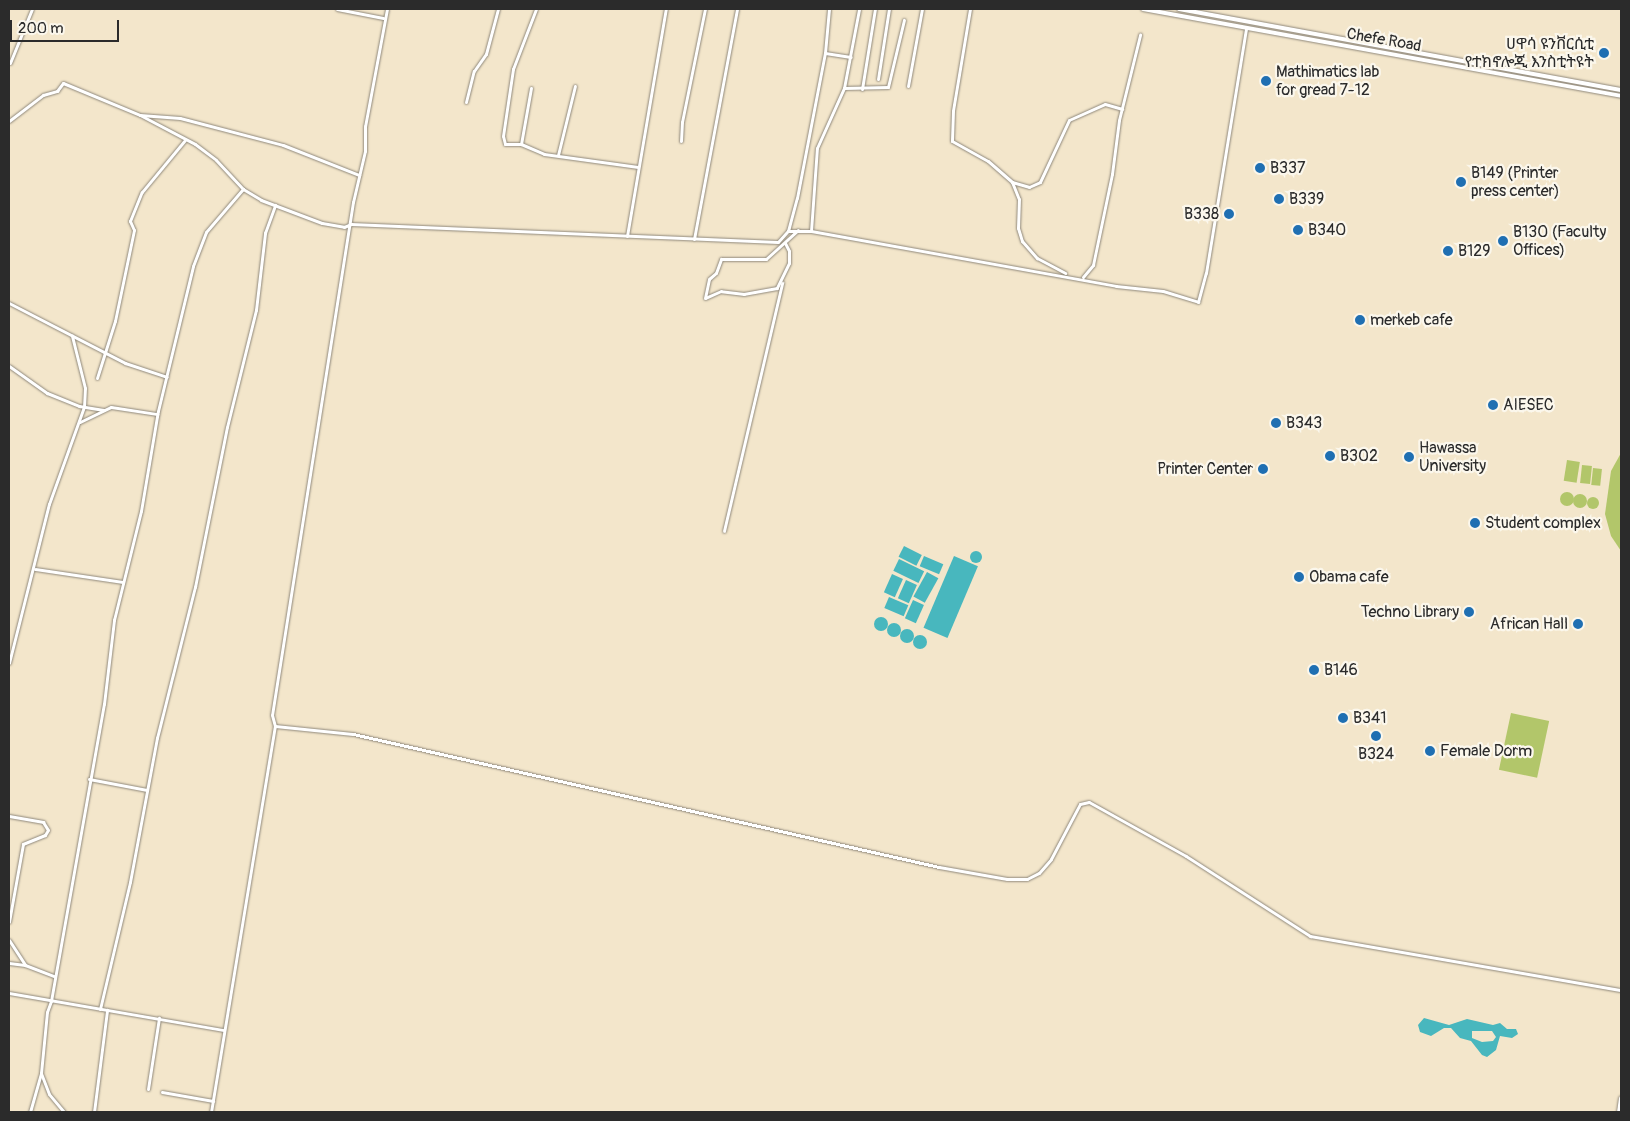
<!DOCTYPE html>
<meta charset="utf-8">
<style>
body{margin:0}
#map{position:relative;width:1630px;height:1121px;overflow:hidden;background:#f3e6cb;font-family:Pangolin,"Noto Sans Ethiopic",sans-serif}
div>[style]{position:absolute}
.green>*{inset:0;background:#b2c66a;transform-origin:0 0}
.round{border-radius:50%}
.water>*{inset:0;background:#48b7be;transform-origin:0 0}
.roads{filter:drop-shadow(0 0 1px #8f887b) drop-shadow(0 0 1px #8f887b)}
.minor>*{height:3px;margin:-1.5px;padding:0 1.5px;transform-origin:1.5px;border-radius:1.5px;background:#fff}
.tertiary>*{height:4px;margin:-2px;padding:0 2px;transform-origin:2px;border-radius:2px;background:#fff}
.trunk>*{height:5px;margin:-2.5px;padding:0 2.5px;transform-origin:2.5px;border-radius:2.5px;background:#fff}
.dots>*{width:14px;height:14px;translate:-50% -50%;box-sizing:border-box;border:2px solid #fbf7ec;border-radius:50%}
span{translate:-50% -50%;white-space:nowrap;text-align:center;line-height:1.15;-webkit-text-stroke:4.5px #fbf7ec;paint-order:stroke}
.street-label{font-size:16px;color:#2b2b2b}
.poi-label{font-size:16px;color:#2b2b2b}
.right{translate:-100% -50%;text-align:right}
.left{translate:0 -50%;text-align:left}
.frame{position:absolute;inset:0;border:10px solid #2b2b2b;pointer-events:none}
.scale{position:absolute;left:10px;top:20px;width:109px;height:22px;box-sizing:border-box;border:2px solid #2b2b2b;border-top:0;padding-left:6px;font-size:15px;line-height:18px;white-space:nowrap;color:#2b2b2b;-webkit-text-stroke:4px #fbf7ec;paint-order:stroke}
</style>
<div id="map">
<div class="green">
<i style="clip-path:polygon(1621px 453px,1621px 551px,1611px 536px,1605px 514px,1611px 471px)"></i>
<i style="left:1567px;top:460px;width:13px;height:21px;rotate:9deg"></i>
<i style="left:1582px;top:465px;width:10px;height:18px;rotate:6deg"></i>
<i style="left:1593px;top:468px;width:9px;height:17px;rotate:6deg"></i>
<i class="round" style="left:1560px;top:492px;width:14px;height:14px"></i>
<i class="round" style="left:1573px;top:494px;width:14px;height:14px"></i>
<i class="round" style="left:1587px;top:497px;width:12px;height:12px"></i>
<i style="left:1511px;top:713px;width:39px;height:58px;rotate:12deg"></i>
</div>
<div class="water">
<i style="left:904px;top:546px;width:20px;height:12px;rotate:27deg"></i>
<i class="round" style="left:970px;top:551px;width:12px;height:12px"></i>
<i style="left:924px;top:556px;width:21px;height:11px;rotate:23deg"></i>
<i style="left:954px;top:556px;width:26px;height:78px;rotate:23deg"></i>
<i style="left:899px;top:559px;width:28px;height:13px;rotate:26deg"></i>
<i style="left:927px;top:572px;width:13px;height:28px;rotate:29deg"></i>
<i style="left:892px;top:574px;width:12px;height:20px;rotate:24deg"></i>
<i style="left:906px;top:580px;width:12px;height:20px;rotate:24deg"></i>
<i style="left:889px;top:597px;width:21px;height:12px;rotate:23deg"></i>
<i style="left:913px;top:600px;width:12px;height:20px;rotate:24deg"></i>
<i class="round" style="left:874px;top:617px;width:14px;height:14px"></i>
<i class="round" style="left:887px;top:623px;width:14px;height:14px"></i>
<i class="round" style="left:900px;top:629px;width:14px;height:14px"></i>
<i class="round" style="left:913px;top:635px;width:14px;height:14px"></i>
<i style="clip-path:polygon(evenodd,1424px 1018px,1449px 1025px,1467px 1019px,1493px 1025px,1500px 1023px,1507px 1029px,1516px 1029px,1518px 1034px,1512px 1038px,1500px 1036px,1496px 1050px,1487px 1057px,1482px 1055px,1471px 1041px,1460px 1038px,1451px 1028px,1444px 1028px,1431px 1036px,1420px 1032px,1418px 1025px,1424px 1018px,1472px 1031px,1492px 1031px,1496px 1037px,1493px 1041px,1482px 1042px,1472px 1038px,1472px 1031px)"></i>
</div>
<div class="roads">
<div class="minor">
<i style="left:337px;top:9px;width:47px;rotate:11.1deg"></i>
<i style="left:387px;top:9px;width:119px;rotate:100.6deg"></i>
<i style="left:365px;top:126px;width:25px;rotate:90deg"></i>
<i style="left:365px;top:151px;width:52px;rotate:103.2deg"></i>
<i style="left:353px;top:202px;width:519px;rotate:98.97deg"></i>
<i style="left:272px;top:715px;width:11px;rotate:75deg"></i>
<i style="left:275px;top:726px;width:78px;rotate:5.9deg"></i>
<i style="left:353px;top:734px;width:601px;rotate:12.79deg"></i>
<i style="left:939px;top:867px;width:69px;rotate:10deg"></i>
<i style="left:1007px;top:879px;width:20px"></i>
<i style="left:1027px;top:879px;width:13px;rotate:-27deg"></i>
<i style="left:1039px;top:873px;width:18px;rotate:-49deg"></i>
<i style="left:1051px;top:859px;width:62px;rotate:-62.2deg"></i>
<i style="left:1080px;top:804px;width:9px;rotate:-13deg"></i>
<i style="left:1089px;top:802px;width:111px;rotate:29.1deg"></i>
<i style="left:1186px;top:856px;width:148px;rotate:32.8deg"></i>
<i style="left:1310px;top:936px;width:316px;rotate:9.9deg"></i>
<i style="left:970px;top:9px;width:103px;rotate:99.5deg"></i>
<i style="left:953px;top:111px;width:30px;rotate:92deg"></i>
<i style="left:952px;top:141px;width:41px;rotate:29.1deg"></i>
<i style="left:988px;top:161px;width:32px;rotate:41deg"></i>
<i style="left:1012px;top:182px;width:18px;rotate:68deg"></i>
<i style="left:1019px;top:199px;width:29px;rotate:92deg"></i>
<i style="left:1018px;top:228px;width:14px;rotate:73deg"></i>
<i style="left:1022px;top:241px;width:23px;rotate:49deg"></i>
<i style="left:1037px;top:258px;width:32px;rotate:28deg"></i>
<i style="left:825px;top:53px;width:26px;rotate:9deg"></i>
<i style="left:10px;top:63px;width:58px;rotate:-67.8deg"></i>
<i style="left:878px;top:79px;width:71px;rotate:-81.1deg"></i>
<i style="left:908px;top:86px;width:78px;rotate:-79.7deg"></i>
<i style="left:531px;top:88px;width:57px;rotate:100.1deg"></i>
<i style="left:521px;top:144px;width:25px;rotate:23deg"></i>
<i style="left:544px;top:154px;width:95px;rotate:7.9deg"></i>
<i style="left:844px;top:88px;width:44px;rotate:-1.3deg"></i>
<i style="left:888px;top:87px;width:69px;rotate:-76.6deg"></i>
<i style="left:862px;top:89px;width:81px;rotate:-80.8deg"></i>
<i style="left:466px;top:102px;width:32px;rotate:-76deg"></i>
<i style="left:474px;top:71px;width:21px;rotate:-55deg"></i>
<i style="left:486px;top:54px;width:47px;rotate:-75.1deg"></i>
<i style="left:140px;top:115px;width:40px;rotate:4.3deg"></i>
<i style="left:180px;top:118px;width:106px;rotate:14.7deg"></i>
<i style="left:283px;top:145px;width:82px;rotate:21.5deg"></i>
<i style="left:9px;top:121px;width:43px;rotate:-37.4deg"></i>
<i style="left:43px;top:95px;width:15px;rotate:-16deg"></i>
<i style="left:57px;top:91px;width:10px;rotate:-53deg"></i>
<i style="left:63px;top:83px;width:83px;rotate:22.6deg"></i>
<i style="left:140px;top:115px;width:62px;rotate:27.8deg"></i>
<i style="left:195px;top:144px;width:26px;rotate:37deg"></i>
<i style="left:216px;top:160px;width:40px;rotate:47deg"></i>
<i style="left:243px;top:189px;width:21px;rotate:31deg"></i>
<i style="left:261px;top:200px;width:65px;rotate:20.7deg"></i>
<i style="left:322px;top:223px;width:22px;rotate:10deg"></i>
<i style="left:344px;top:227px;width:8px;rotate:-23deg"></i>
<i style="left:351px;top:224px;width:427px;rotate:2.4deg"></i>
<i style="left:778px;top:242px;width:15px;rotate:-48deg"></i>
<i style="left:788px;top:231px;width:34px;rotate:-75deg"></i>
<i style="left:797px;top:198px;width:148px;rotate:-79.1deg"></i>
<i style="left:825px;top:53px;width:44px;rotate:-84.8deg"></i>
<i style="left:681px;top:141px;width:19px;rotate:-87deg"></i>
<i style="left:682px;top:122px;width:115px;rotate:-78.5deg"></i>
<i style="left:521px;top:144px;width:16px;rotate:180deg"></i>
<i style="left:505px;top:144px;width:8px;rotate:-104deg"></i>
<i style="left:503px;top:136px;width:68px;rotate:-81.5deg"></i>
<i style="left:513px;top:69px;width:64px;rotate:-69deg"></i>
<i style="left:558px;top:155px;width:71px;rotate:-76.2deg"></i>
<i style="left:1012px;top:182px;width:18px;rotate:16deg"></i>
<i style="left:1029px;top:187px;width:12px;rotate:-24deg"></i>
<i style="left:1040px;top:182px;width:68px;rotate:-64.9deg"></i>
<i style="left:1069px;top:120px;width:39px;rotate:-24deg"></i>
<i style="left:1105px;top:104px;width:18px;rotate:16deg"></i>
<i style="left:788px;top:231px;width:23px"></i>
<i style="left:811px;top:231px;width:310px;rotate:10.2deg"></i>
<i style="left:1116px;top:286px;width:47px;rotate:6.1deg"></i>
<i style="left:1163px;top:291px;width:37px;rotate:17deg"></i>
<i style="left:1198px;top:302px;width:30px;rotate:-75deg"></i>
<i style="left:1206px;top:273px;width:248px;rotate:-80.7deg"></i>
<i style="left:811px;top:231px;width:83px;rotate:-85.9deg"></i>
<i style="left:817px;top:148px;width:66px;rotate:-65.8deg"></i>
<i style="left:844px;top:88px;width:80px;rotate:-79.2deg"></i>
<i style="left:627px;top:236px;width:230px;rotate:-80.3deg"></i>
<i style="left:694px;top:239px;width:234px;rotate:-79.4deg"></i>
<i style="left:785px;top:243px;width:9px;rotate:63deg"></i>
<i style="left:789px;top:251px;width:12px;rotate:90deg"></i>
<i style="left:789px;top:263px;width:28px;rotate:116deg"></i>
<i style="left:777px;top:288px;width:34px;rotate:170deg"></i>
<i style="left:744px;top:294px;width:23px;rotate:-173deg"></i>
<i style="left:721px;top:291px;width:17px;rotate:156deg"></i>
<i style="left:705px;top:298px;width:19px;rotate:-78deg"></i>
<i style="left:709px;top:279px;width:9px;rotate:-41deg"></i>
<i style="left:716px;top:273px;width:15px;rotate:-70deg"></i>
<i style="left:721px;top:259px;width:45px"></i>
<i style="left:766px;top:259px;width:43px;rotate:-42.2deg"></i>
<i style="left:1083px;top:277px;width:16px;rotate:-50deg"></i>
<i style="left:1093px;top:265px;width:93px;rotate:-78.2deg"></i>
<i style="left:1112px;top:174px;width:54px;rotate:-82.6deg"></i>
<i style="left:1119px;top:120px;width:88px;rotate:-76.1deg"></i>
<i style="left:9px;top:303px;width:131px;rotate:27.3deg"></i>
<i style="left:125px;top:363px;width:44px;rotate:18.4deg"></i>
<i style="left:9px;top:366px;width:47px;rotate:35.4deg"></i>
<i style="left:47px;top:393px;width:35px;rotate:22deg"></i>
<i style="left:79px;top:406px;width:25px;rotate:9deg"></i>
<i style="left:97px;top:378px;width:60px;rotate:-72.5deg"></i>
<i style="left:115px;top:321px;width:93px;rotate:-78.2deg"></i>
<i style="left:134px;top:230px;width:10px;rotate:-114deg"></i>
<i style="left:130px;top:221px;width:31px;rotate:-68deg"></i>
<i style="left:142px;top:192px;width:67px;rotate:-50.4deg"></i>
<i style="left:80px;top:422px;width:34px;rotate:-26deg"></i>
<i style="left:111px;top:407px;width:47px;rotate:8.7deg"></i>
<i style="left:724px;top:531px;width:255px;rotate:-76.8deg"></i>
<i style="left:35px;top:569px;width:89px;rotate:8.4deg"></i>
<i style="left:9px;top:663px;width:164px;rotate:-75.9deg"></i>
<i style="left:49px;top:504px;width:103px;rotate:-70.2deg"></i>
<i style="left:84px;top:407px;width:19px;rotate:-87deg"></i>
<i style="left:85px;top:388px;width:54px;rotate:-104deg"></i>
<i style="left:89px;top:779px;width:59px;rotate:10.7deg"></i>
<i style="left:9px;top:816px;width:35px;rotate:10deg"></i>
<i style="left:43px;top:822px;width:9px;rotate:58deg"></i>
<i style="left:48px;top:830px;width:6px;rotate:121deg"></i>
<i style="left:45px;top:835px;width:24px;rotate:158deg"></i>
<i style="left:23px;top:844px;width:79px;rotate:100.2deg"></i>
<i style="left:9px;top:940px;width:30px;rotate:57deg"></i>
<i style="left:25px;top:965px;width:31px;rotate:21deg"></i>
<i style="left:9px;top:963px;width:16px;rotate:7deg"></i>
<i style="left:9px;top:993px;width:218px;rotate:9.8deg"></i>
<i style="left:100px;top:1009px;width:130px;rotate:-76.7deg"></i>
<i style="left:130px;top:882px;width:147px;rotate:-79.4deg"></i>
<i style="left:157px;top:738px;width:156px;rotate:-75.9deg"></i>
<i style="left:195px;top:587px;width:163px;rotate:-78.7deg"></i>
<i style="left:227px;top:427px;width:121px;rotate:-76.1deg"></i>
<i style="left:256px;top:310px;width:78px;rotate:-83.3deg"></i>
<i style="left:265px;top:233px;width:30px;rotate:-70deg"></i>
<i style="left:148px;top:1089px;width:72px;rotate:-81.2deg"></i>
<i style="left:162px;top:1092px;width:52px;rotate:10deg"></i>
<i style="left:30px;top:1112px;width:41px;rotate:-74.2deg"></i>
<i style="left:64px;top:1112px;width:23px;rotate:-130deg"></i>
<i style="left:49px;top:1094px;width:22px;rotate:-111deg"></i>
<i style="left:41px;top:1073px;width:61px;rotate:-84.4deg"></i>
<i style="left:47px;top:1012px;width:12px;rotate:-70deg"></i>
<i style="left:51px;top:1001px;width:302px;rotate:-79.9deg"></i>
<i style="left:104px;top:704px;width:85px;rotate:-83.2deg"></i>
<i style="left:114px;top:620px;width:112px;rotate:-76.1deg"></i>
<i style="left:141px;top:511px;width:101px;rotate:-80.4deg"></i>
<i style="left:158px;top:411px;width:149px;rotate:-76.4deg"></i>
<i style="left:193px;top:266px;width:36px;rotate:-69deg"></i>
<i style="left:206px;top:232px;width:57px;rotate:-49.3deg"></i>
<i style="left:94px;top:1112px;width:103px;rotate:-82.7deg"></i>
<i style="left:211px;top:1112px;width:391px;rotate:-80.6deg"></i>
</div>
<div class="tertiary">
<i style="left:1143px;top:9px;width:486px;rotate:10.3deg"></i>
<i style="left:1179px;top:9px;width:449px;rotate:10.4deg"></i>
</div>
<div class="trunk">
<i style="left:1619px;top:1112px;width:14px;rotate:-82deg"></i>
</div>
</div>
<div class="dots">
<i style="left:1604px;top:53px;background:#1f6fb2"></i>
<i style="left:1266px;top:81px;background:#1f6fb2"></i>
<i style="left:1260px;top:168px;background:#1f6fb2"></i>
<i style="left:1461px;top:182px;background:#1f6fb2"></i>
<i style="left:1279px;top:199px;background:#1f6fb2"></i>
<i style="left:1229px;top:214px;background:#1f6fb2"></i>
<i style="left:1298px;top:230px;background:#1f6fb2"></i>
<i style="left:1503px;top:241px;background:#1f6fb2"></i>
<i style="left:1448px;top:251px;background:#1f6fb2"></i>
<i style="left:1360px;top:320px;background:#1f6fb2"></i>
<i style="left:1493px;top:405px;background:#1f6fb2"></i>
<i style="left:1276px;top:423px;background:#1f6fb2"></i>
<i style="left:1330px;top:456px;background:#1f6fb2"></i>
<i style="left:1409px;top:457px;background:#1f6fb2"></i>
<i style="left:1263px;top:469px;background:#1f6fb2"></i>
<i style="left:1475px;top:523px;background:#1f6fb2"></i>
<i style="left:1299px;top:577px;background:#1f6fb2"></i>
<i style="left:1469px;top:612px;background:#1f6fb2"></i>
<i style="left:1578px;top:624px;background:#1f6fb2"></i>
<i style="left:1314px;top:670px;background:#1f6fb2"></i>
<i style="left:1343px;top:718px;background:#1f6fb2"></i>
<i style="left:1376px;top:736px;background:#1f6fb2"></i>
<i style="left:1430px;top:751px;background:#1f6fb2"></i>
</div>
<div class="street-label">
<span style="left:1384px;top:40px;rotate:10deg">Chefe Road</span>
</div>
<div class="poi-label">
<span class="right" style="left:1594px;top:53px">ሀዋሳ ዩንቨርሲቲ<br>የተክኖሎጂ እንስቲትዩት</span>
<span class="left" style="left:1276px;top:81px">Mathimatics lab<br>for gread 7-12</span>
<span class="left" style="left:1270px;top:168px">B337</span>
<span class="left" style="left:1471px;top:182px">B149 (Printer<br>press center)</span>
<span class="left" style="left:1289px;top:199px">B339</span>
<span class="right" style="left:1219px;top:214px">B338</span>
<span class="left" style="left:1308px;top:230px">B340</span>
<span class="left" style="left:1513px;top:241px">B130 (Faculty<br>Offices)</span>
<span class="left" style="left:1458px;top:251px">B129</span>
<span class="left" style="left:1370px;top:320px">merkeb cafe</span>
<span class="left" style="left:1503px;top:405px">AIESEC</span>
<span class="left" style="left:1286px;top:423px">B343</span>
<span class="left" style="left:1419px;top:457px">Hawassa<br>University</span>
<span class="left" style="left:1340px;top:456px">B302</span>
<span class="right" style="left:1253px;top:469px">Printer Center</span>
<span class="left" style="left:1485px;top:523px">Student complex</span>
<span class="left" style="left:1309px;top:577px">Obama cafe</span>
<span class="right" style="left:1459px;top:612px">Techno Library</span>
<span class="right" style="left:1568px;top:624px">African Hall</span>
<span class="left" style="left:1324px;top:670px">B146</span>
<span class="left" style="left:1353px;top:718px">B341</span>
<span class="left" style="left:1440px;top:751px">Female Dorm</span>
<span style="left:1376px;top:754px">B324</span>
</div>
<div class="frame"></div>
<div class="scale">200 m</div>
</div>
